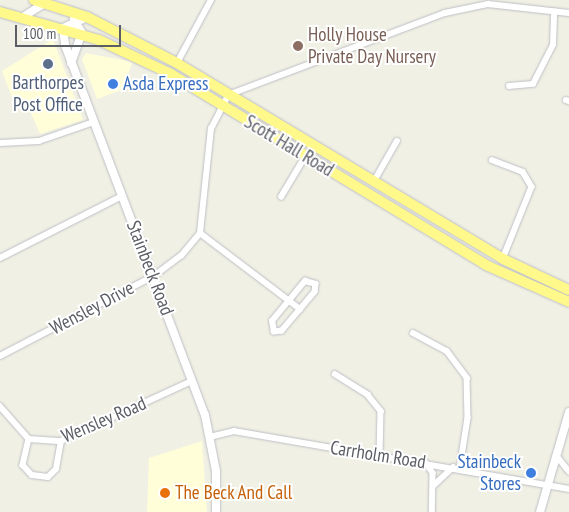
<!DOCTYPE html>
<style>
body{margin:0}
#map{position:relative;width:569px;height:512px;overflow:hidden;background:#f0f0e4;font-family:"PT Sans Narrow",sans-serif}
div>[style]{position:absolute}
.commercial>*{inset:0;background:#fffed9}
.roads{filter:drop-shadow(0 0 1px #bebfc6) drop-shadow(0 0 1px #bebfc6)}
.street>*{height:5.5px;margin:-2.75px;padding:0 2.75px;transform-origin:2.75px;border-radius:2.75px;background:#fff}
.secondary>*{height:8px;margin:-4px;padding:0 4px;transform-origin:4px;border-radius:4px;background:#fff}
.highway>*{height:10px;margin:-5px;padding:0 5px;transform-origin:5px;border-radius:5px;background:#fff98b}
.dots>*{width:14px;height:14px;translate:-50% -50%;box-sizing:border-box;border:2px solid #fff;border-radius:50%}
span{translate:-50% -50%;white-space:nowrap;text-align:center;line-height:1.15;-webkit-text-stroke:4px #fff;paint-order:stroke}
.education-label{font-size:19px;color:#785e54}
.left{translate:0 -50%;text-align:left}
.service-label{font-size:19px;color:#4e5e75}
.shop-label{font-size:19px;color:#366cbe}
.right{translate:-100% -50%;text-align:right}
.street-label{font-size:19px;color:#5c5e66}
.food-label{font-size:19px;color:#c56008}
.scale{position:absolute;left:15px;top:25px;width:106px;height:22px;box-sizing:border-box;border:2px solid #5c5e66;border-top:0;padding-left:6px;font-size:15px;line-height:18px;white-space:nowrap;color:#5c5e66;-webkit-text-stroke:4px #fff;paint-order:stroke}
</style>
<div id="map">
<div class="commercial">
<i style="clip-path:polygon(53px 39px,83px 120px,40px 134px,27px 104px,16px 108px,2px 71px)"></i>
<i style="clip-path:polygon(86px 53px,133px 62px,121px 90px,97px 99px,82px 59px)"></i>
<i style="clip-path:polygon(202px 441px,207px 512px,147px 512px,149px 458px)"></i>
</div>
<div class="roads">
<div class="street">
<i style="left:177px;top:63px;width:72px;rotate:-61.6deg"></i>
<i style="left:509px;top:86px;width:24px;rotate:-5deg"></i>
<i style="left:533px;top:84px;width:44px;rotate:-62.9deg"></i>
<i style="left:553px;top:45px;width:33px;rotate:-88deg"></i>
<i style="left:566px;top:100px;width:3px;rotate:18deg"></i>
<i style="left:0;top:143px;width:39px;rotate:-3deg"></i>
<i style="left:39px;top:141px;width:58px;rotate:-19.1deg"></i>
<i style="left:492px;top:160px;width:33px;rotate:21deg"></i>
<i style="left:523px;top:172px;width:17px;rotate:59deg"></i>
<i style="left:532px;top:187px;width:78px;rotate:111.9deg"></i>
<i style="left:373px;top:183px;width:48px;rotate:-60.3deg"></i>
<i style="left:281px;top:197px;width:49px;rotate:-59.2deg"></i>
<i style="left:200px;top:233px;width:126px;rotate:37.2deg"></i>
<i style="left:0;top:258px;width:137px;rotate:-26.9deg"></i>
<i style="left:305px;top:281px;width:11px;rotate:15deg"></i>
<i style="left:316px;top:284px;width:8px;rotate:97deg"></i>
<i style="left:315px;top:292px;width:51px;rotate:130.2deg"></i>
<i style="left:282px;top:331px;width:8px;rotate:173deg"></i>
<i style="left:274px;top:332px;width:11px;rotate:-100deg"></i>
<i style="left:272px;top:321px;width:52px;rotate:-50.5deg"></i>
<i style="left:413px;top:333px;width:38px;rotate:28deg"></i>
<i style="left:447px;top:351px;width:34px;rotate:53deg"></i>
<i style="left:467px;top:378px;width:40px;rotate:88.6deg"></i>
<i style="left:468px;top:418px;width:52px;rotate:98.9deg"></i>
<i style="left:0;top:356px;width:174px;rotate:-27.5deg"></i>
<i style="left:154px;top:276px;width:34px;rotate:-37deg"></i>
<i style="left:181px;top:256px;width:30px;rotate:-50deg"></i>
<i style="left:200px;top:233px;width:105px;rotate:-84deg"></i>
<i style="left:211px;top:129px;width:38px;rotate:-63deg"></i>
<i style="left:228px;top:95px;width:232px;rotate:-20.7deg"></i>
<i style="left:445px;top:13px;width:44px;rotate:-11.8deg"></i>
<i style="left:488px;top:4px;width:81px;rotate:6.3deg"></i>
<i style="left:335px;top:374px;width:39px;rotate:32deg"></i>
<i style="left:368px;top:395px;width:21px;rotate:51deg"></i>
<i style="left:381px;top:411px;width:45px;rotate:91.3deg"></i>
<i style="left:0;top:406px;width:44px;rotate:48.7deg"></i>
<i style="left:29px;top:439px;width:32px;rotate:4deg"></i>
<i style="left:61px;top:441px;width:144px;rotate:-24.6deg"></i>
<i style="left:210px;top:437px;width:25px;rotate:-14deg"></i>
<i style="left:234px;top:431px;width:340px;rotate:9.8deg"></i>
<i style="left:29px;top:439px;width:27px;rotate:103deg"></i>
<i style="left:23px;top:465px;width:13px;rotate:48deg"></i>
<i style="left:32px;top:475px;width:16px;rotate:7deg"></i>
<i style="left:48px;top:477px;width:11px;rotate:-45deg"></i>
<i style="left:56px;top:469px;width:28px;rotate:-80deg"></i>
<i style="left:556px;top:455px;width:21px;rotate:51deg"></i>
<i style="left:426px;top:463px;width:12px;rotate:55deg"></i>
<i style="left:433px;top:473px;width:39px;rotate:91deg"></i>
<i style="left:434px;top:485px;width:26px;rotate:-43deg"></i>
</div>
<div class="secondary">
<i style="left:23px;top:17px;width:27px;rotate:-33deg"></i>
<i style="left:87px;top:17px;width:26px;rotate:155deg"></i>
<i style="left:63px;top:28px;width:17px;rotate:83deg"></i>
<i style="left:65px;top:45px;width:396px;rotate:69.3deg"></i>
<i style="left:205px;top:415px;width:57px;rotate:78.9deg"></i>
<i style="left:216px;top:471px;width:41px;rotate:90deg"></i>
<i style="left:71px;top:63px;width:32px;rotate:-70deg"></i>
<i style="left:82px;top:33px;width:16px;rotate:-120deg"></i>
<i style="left:540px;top:512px;width:104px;rotate:-73.8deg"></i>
</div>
<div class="highway">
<i style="left:34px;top:0;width:56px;rotate:17.8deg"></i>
<i style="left:87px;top:17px;width:101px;rotate:27.1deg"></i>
<i style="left:177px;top:63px;width:380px;rotate:31deg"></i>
<i style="left:503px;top:259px;width:73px;rotate:25.2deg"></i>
<i style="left:0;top:12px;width:103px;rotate:15.8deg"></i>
<i style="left:99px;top:40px;width:80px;rotate:25.3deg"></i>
<i style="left:171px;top:74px;width:368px;rotate:31.2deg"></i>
<i style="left:486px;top:265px;width:91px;rotate:24deg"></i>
</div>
</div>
<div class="dots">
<i style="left:298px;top:46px;background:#8d6e63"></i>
<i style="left:48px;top:64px;background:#5c6f8a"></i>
<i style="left:113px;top:84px;background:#3f7fe0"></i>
<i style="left:531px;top:473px;background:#3f7fe0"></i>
<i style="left:165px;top:493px;background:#e8710a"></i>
</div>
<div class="education-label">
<span class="left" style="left:308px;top:46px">Holly House<br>Private Day Nursery</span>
</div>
<div class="service-label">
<span style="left:48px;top:94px">Barthorpes<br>Post Office</span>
</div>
<div class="shop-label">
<span class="left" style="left:123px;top:84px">Asda Express</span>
<span class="right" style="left:521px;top:473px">Stainbeck<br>Stores</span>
</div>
<div class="street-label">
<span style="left:289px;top:146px;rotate:31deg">Scott Hall Road</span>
<span style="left:150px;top:268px;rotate:69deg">Stainbeck Road</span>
<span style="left:92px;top:308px;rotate:-28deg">Wensley Drive</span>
<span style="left:104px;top:420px;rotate:-23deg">Wensley Road</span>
<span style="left:378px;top:455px;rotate:9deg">Carrholm Road</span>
</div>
<div class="food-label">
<span class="left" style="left:175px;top:493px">The Beck And Call</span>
</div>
<div class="scale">100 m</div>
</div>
